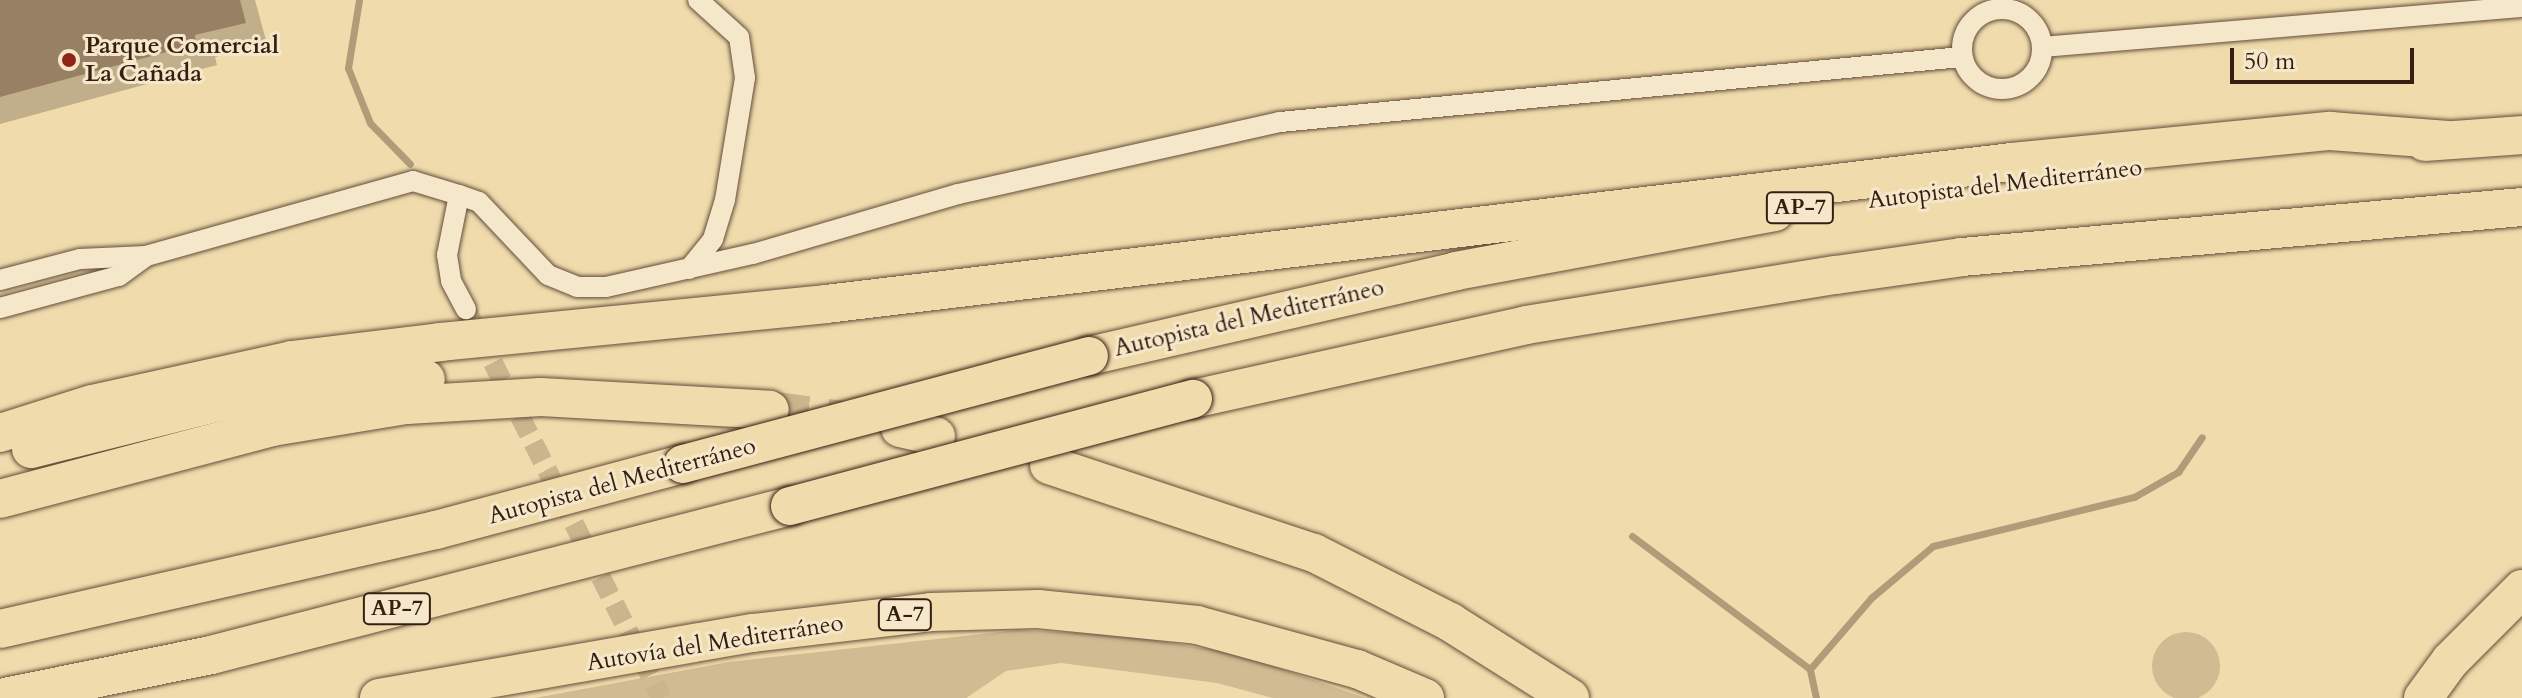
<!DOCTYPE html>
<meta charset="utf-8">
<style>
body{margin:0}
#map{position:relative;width:2522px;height:698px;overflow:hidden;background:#f0dbad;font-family:Cardo,serif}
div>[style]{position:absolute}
.green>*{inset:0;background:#d0bb93}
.round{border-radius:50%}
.shadow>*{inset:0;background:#0003}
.stream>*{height:7px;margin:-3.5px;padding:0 3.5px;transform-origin:3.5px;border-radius:3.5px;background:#b19b78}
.building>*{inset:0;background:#978063}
.minor-tunnel>*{height:20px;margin-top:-10px;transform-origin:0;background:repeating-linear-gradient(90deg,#cbb58e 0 20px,transparent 0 30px)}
.motorway-tunnel>*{height:38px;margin-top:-19px;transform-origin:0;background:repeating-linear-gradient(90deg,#cbb58e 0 38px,transparent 0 57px)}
.roads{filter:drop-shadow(0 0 2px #644d39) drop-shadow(0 0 2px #644d39)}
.minor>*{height:20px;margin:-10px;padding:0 10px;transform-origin:10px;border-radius:10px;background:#f5e8ca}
.minor>.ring{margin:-10px;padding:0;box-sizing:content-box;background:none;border:20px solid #f5e8ca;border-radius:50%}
.motorway>*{height:38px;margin:-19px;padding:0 19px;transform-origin:19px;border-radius:19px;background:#f0dbad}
.bridges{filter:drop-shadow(0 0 2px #361e12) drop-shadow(0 0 2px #361e12)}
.motorway-bridge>*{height:38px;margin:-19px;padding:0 19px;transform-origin:19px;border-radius:19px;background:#f0dbad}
.dots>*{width:22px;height:22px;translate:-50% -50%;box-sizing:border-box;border:4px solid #f5e8ca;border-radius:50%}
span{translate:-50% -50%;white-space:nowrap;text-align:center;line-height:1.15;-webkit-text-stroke:6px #f5e8ca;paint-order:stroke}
.shield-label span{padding:2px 6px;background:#f5e8ca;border:2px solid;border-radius:6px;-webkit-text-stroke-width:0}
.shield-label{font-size:22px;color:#361e12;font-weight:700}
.poi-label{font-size:24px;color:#361e12;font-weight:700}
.left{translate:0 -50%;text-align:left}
.street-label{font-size:24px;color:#361e12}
.scale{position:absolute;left:2230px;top:48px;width:184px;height:36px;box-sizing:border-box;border:4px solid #361e12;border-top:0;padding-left:10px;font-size:24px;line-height:28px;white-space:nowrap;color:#361e12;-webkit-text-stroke:6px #f5e8ca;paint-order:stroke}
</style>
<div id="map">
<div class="green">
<i style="clip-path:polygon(1018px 630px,1120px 635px,1233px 653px,1366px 698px,1273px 698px,1217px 683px,1061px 663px,1006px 671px,966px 698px,535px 698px,729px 662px)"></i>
<i class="round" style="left:2152px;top:632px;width:68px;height:68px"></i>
</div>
<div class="shadow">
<i style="clip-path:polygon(0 0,255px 0,267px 44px,215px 57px,217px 65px,0 124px)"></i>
</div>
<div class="stream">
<i style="left:359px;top:0;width:69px;rotate:99.2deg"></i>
<i style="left:348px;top:68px;width:59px;rotate:68.2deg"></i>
<i style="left:370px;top:123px;width:57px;rotate:45.7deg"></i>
<i style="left:1632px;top:536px;width:222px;rotate:36.8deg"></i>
<i style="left:1816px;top:698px;width:30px;rotate:-102deg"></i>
<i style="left:1810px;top:669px;width:94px;rotate:-49.3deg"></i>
<i style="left:1871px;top:598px;width:81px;rotate:-40deg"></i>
<i style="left:1933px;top:546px;width:207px;rotate:-13.7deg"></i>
<i style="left:2134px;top:497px;width:51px;rotate:-29.6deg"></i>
<i style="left:2178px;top:472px;width:42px;rotate:-55.6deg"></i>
</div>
<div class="building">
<i style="clip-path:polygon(0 0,240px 0,246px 23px,195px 35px,196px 44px,0 97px)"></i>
</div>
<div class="minor-tunnel">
<i style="left:466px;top:309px;width:436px;rotate:63.3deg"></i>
</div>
<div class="motorway-tunnel">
<i style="left:770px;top:410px;width:81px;rotate:7.8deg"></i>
</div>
<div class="roads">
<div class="minor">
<i class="ring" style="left:1962px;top:9px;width:60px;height:60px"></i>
<i style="left:2043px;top:47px;width:481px;rotate:-4.8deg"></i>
<i style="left:459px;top:195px;width:21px;rotate:19deg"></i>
<i style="left:479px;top:202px;width:100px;rotate:46.6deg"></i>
<i style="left:548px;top:275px;width:31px;rotate:22deg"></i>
<i style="left:577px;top:287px;width:29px"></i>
<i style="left:606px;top:287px;width:151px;rotate:-12.7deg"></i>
<i style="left:753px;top:254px;width:214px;rotate:-16.3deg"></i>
<i style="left:958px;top:194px;width:330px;rotate:-12.6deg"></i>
<i style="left:1280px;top:122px;width:684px;rotate:-5.45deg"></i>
<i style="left:689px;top:269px;width:38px;rotate:-51deg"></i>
<i style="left:713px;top:239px;width:41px;rotate:-72.9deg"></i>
<i style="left:725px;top:200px;width:124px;rotate:-80.7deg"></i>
<i style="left:745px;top:78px;width:41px;rotate:-98.3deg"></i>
<i style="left:739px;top:37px;width:55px;rotate:-137.9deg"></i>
<i style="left:0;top:280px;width:83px;rotate:-14.7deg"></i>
<i style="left:80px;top:259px;width:66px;rotate:-2.6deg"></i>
<i style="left:146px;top:256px;width:277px;rotate:-15.7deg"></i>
<i style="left:413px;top:181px;width:48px;rotate:16.9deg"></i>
<i style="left:459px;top:195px;width:61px;rotate:101.3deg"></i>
<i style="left:447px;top:255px;width:26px;rotate:81deg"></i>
<i style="left:451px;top:281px;width:32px;rotate:62deg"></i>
<i style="left:0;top:308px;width:123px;rotate:-15.1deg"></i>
<i style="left:119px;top:276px;width:32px;rotate:-36deg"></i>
</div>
<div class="motorway">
<i style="left:2425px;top:142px;width:97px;rotate:-4.1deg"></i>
<i style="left:1089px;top:356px;width:377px;rotate:-13deg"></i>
<i style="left:1456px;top:271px;width:324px;rotate:-10.5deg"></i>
<i style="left:1193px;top:399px;width:341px;rotate:-12.5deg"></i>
<i style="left:1526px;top:325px;width:314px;rotate:-9.2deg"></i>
<i style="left:1836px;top:275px;width:127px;rotate:-8.1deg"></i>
<i style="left:1962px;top:257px;width:562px;rotate:-5.1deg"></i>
<i style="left:900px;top:428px;width:37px;rotate:13deg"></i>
<i style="left:0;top:433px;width:96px;rotate:-17.5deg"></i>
<i style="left:92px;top:404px;width:205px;rotate:-12.4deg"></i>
<i style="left:292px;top:360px;width:149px;rotate:-6.9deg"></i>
<i style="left:440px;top:342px;width:388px;rotate:-5.6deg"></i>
<i style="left:826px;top:304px;width:1194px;rotate:-6.83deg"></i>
<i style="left:2012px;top:162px;width:320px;rotate:-5.6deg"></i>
<i style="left:2330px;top:131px;width:121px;rotate:4.3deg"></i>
<i style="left:31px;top:449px;width:194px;rotate:-14deg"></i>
<i style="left:219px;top:402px;width:208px;rotate:-6.3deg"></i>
<i style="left:1049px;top:465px;width:279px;rotate:18.4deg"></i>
<i style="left:1314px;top:553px;width:153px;rotate:26.9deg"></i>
<i style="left:1450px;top:622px;width:142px;rotate:32.3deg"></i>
<i style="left:0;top:499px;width:281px;rotate:-14.8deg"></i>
<i style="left:272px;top:427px;width:137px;rotate:-9.3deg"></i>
<i style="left:407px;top:405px;width:134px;rotate:-3.4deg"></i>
<i style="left:541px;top:397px;width:229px;rotate:3.2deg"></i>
<i style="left:0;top:629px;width:447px;rotate:-12.8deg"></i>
<i style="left:436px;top:530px;width:256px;rotate:-15deg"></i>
<i style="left:0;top:698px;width:215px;rotate:-11.5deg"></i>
<i style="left:211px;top:655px;width:598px;rotate:-14.43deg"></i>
<i style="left:379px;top:698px;width:380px;rotate:-9.9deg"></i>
<i style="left:753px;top:633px;width:179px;rotate:-6.7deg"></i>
<i style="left:931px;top:612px;width:107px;rotate:-1.6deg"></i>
<i style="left:1038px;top:609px;width:160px;rotate:5.7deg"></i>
<i style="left:1197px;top:625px;width:166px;rotate:15.4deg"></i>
<i style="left:1357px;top:669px;width:74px;rotate:23.1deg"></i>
<i style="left:2423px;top:698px;width:46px;rotate:-53.9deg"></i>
<i style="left:2450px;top:661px;width:102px;rotate:-45deg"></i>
</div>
</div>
<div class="bridges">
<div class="motorway-bridge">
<i style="left:683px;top:464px;width:420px;rotate:-14.9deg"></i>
<i style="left:790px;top:506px;width:417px;rotate:-14.9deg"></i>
</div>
</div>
<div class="dots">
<i style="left:69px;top:60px;background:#8f2418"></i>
</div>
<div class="shield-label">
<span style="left:1800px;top:208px">AP-7</span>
<span style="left:397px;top:609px">AP-7</span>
<span style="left:905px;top:615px">A-7</span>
</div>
<div class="poi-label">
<span class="left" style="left:85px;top:60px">Parque Comercial<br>La Cañada</span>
</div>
<div class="street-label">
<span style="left:2005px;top:184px;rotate:-7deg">Autopista del Mediterráneo</span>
<span style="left:1249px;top:318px;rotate:-13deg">Autopista del Mediterráneo</span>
<span style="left:622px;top:481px;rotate:-15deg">Autopista del Mediterráneo</span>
<span style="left:715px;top:643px;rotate:-9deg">Autovía del Mediterráneo</span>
</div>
<div class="scale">50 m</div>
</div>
